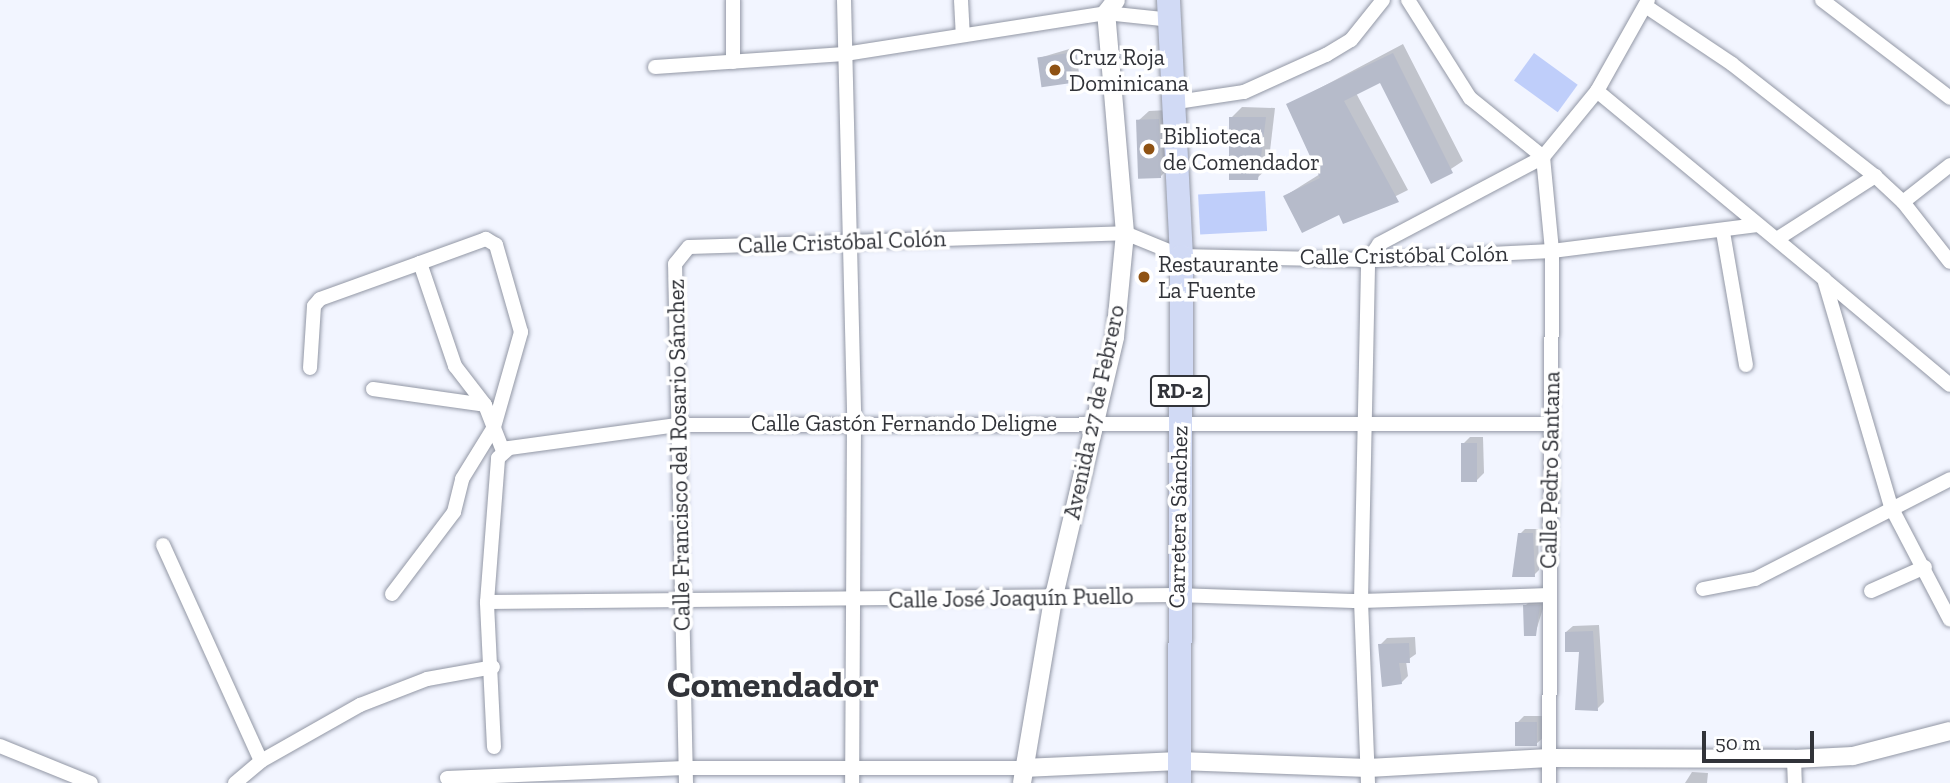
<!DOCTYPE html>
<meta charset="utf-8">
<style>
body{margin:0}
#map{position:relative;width:1950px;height:783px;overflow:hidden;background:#f2f5ff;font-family:"Zilla Slab",serif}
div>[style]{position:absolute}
.green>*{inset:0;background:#bfcefa;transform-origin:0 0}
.shadow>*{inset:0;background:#0003}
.building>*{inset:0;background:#b6bbca;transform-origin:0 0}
.roads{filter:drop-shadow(0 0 2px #9297a5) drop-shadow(0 0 2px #9297a5)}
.minor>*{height:14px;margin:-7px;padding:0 7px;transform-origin:7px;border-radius:7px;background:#fff}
.tertiary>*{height:18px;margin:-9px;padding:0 9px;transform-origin:9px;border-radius:9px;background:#fff}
.primary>*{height:23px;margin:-11.5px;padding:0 11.5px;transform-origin:11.5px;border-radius:11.5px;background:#d1daf5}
.dots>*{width:19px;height:19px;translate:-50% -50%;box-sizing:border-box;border:4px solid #fff;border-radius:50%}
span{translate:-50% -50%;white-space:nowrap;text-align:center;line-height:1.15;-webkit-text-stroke:7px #fff;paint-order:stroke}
.shield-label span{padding:2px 5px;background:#fff;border:2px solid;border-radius:5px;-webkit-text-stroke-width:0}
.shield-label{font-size:21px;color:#313339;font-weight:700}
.poi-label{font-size:23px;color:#313339}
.left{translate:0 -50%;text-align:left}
.street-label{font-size:23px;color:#313339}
.town-label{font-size:37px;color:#313339;font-weight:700}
.scale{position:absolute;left:1702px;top:731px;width:112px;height:32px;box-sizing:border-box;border:4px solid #313339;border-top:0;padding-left:9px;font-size:21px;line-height:24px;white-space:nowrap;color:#313339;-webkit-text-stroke:5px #fff;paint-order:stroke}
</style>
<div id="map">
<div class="green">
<i style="left:1534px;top:53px;width:54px;height:34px;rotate:36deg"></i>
<i style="left:1265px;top:191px;width:40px;height:67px;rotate:87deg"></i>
</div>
<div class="shadow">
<i style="clip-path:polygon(1403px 44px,1463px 161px,1431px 182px,1380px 81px,1356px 93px,1408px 190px,1344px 222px,1340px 213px,1285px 196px,1320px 174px,1288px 105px)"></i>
<i style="clip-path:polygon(1076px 47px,1079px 74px,1072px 81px,1039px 58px)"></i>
<i style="clip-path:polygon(1242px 107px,1275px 108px,1268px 168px,1257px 178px,1231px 118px)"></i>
<i style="clip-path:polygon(1168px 110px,1171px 166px,1160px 177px,1138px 121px,1149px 111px)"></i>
<i style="clip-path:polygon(1470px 437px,1483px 437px,1484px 473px,1477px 480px,1463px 444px)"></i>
<i style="clip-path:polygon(1525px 529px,1538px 529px,1539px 570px,1534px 575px,1520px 534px)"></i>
<i style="clip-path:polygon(1532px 599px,1546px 599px,1535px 634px,1525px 606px)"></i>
<i style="clip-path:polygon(1599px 625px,1604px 702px,1597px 709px,1581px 650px,1566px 632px,1573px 626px)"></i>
<i style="clip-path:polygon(1415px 637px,1416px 654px,1406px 661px,1408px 676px,1401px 683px,1380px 645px,1387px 638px)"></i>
<i style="clip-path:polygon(1524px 716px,1543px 716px,1543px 738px,1536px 744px,1517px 723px)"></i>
<i style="clip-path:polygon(1692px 772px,1708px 773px,1707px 783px,1685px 783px)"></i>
</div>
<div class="building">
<i style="left:1069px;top:53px;width:30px;height:32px;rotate:82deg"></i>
<i style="clip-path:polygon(1393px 53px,1453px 173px,1431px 184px,1380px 83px,1344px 101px,1399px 202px,1343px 224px,1339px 215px,1302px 233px,1283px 196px,1320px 178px,1286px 104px)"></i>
<i style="clip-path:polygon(1229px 117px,1266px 117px,1258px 180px,1229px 180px)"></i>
<i style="left:1159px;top:119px;width:59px;height:23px;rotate:88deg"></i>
<i style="left:1461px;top:443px;width:16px;height:39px"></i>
<i style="clip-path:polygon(1518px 533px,1533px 533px,1535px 577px,1512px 577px)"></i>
<i style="clip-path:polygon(1523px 605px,1540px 605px,1536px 636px,1524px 636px)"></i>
<i style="clip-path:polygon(1593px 631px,1598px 711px,1575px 710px,1579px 652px,1565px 652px,1565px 632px)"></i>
<i style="clip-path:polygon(1409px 643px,1410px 663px,1399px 663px,1402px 684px,1382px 687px,1378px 644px)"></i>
<i style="left:1515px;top:722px;width:22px;height:24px"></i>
</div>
<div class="roads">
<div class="minor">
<i style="left:733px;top:0;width:62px;rotate:90deg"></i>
<i style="left:844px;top:0;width:423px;rotate:88.6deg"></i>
<i style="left:854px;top:423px;width:360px;rotate:90.3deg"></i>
<i style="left:961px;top:0;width:35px;rotate:87deg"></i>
<i style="left:1408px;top:0;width:116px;rotate:57.7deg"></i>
<i style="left:1470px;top:98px;width:94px;rotate:38.9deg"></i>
<i style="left:1543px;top:157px;width:94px;rotate:84.5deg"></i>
<i style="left:1552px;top:251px;width:532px;rotate:90.32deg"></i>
<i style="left:1822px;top:0;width:161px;rotate:37.4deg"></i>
<i style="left:1647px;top:7px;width:102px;rotate:33.8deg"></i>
<i style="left:1732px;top:64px;width:182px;rotate:38.1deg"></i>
<i style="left:655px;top:67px;width:190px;rotate:-3.9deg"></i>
<i style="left:845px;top:54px;width:264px;rotate:-8.9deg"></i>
<i style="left:1106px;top:13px;width:66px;rotate:6.1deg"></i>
<i style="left:1597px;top:91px;width:295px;rotate:39.6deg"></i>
<i style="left:1824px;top:279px;width:238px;rotate:73.6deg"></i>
<i style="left:1891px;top:507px;width:127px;rotate:62.4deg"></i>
<i style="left:1177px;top:102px;width:68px;rotate:-8.5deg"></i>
<i style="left:1244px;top:92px;width:90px;rotate:-24.3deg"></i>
<i style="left:1326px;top:55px;width:29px;rotate:-31deg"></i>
<i style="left:1351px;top:40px;width:51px;rotate:-51.3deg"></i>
<i style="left:1903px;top:202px;width:76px;rotate:51.9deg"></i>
<i style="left:1723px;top:232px;width:135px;rotate:80.2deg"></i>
<i style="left:1777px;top:239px;width:117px;rotate:-32.7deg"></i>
<i style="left:1875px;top:176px;width:38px;rotate:43deg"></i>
<i style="left:1903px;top:202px;width:60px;rotate:-38.2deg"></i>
<i style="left:1825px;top:280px;width:163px;rotate:40deg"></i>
<i style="left:310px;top:368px;width:62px;rotate:-86.3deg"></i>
<i style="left:314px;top:306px;width:9px;rotate:-49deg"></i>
<i style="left:320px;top:299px;width:106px;rotate:-19.8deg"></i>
<i style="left:420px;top:263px;width:109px;rotate:71.2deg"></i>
<i style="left:455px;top:366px;width:49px;rotate:52.4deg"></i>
<i style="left:485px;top:405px;width:49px;rotate:68.6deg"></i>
<i style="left:373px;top:389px;width:113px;rotate:8.1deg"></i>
<i style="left:163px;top:545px;width:237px;rotate:65.6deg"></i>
<i style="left:1703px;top:589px;width:53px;rotate:-10.9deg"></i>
<i style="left:1755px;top:579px;width:219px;rotate:-27.1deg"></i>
<i style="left:1871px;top:591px;width:59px;rotate:-24deg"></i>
<i style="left:392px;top:594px;width:103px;rotate:-52.9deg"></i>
<i style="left:454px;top:512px;width:34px;rotate:-76deg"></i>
<i style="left:462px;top:479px;width:61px;rotate:-58.4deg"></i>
<i style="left:494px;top:427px;width:99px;rotate:-74.1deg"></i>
<i style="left:521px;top:332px;width:91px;rotate:-106deg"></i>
<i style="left:496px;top:245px;width:12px;rotate:-149deg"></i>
<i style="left:486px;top:239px;width:70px;rotate:160deg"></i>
<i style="left:487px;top:602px;width:689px;rotate:-0.58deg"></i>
<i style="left:1176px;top:595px;width:185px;rotate:1.9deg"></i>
<i style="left:1361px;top:601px;width:188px;rotate:-1.8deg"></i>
<i style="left:0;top:746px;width:98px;rotate:22.1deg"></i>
<i style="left:494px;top:747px;width:145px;rotate:-92.8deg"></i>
<i style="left:487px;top:602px;width:144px;rotate:-85.6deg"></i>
<i style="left:498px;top:458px;width:15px;rotate:-42deg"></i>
<i style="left:509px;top:448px;width:170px;rotate:-7.8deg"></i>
<i style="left:677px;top:425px;width:873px;rotate:-0.07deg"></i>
<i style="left:1794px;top:759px;width:24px;rotate:88deg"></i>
<i style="left:447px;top:778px;width:238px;rotate:-2.4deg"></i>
<i style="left:685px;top:768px;width:338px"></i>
<i style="left:235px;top:783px;width:34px;rotate:-40deg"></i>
<i style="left:261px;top:761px;width:114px;rotate:-29.5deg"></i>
<i style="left:360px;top:705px;width:72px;rotate:-21.2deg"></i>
<i style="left:427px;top:679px;width:67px;rotate:-10.3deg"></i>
<i style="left:686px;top:783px;width:519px;rotate:-91.21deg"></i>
<i style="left:675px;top:264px;width:22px;rotate:-51deg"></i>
<i style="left:689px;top:247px;width:436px;rotate:-1.8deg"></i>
<i style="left:1125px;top:233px;width:61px;rotate:22.3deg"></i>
<i style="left:1181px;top:256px;width:187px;rotate:1.2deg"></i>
<i style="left:1368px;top:260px;width:184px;rotate:-2.8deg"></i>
<i style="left:1552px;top:251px;width:207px;rotate:-7.2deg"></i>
<i style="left:1368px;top:783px;width:182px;rotate:-92.2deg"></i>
<i style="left:1361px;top:601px;width:341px;rotate:-88.8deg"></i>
<i style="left:1368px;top:260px;width:19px;rotate:-55deg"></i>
<i style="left:1379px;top:244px;width:186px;rotate:-27.9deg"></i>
<i style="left:1543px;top:157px;width:85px;rotate:-50.7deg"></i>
<i style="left:1597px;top:91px;width:104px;rotate:-60.7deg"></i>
</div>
<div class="tertiary">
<i style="left:1023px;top:768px;width:156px;rotate:-2.6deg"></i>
<i style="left:1179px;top:761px;width:189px;rotate:2.1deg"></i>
<i style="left:1368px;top:768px;width:181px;rotate:-3.2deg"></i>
<i style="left:1549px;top:758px;width:245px;rotate:0.2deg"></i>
<i style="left:1794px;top:759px;width:59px;rotate:-2.9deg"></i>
<i style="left:1853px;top:756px;width:100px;rotate:-14.5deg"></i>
<i style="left:1022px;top:783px;width:186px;rotate:-80.4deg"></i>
<i style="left:1053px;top:600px;width:270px;rotate:-76.7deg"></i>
<i style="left:1115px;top:337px;width:104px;rotate:-84.5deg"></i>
<i style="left:1125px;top:233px;width:221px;rotate:-94.9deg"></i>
<i style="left:1106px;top:13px;width:16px;rotate:-52deg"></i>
</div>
<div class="primary">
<i style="left:1168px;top:0;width:256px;rotate:87.1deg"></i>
<i style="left:1181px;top:256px;width:527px;rotate:90.22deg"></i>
</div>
</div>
<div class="dots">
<i style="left:1055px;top:70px;background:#8f5213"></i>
<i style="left:1149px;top:149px;background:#8f5213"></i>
<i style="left:1144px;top:277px;background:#8f5213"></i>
</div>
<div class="shield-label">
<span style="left:1180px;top:391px">RD-2</span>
</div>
<div class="poi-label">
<span class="left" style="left:1069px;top:70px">Cruz Roja<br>Dominicana</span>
<span class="left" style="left:1163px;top:149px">Biblioteca<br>de Comendador</span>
<span class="left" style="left:1158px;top:277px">Restaurante<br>La Fuente</span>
</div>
<div class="street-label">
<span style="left:842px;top:242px;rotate:-2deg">Calle Cristóbal Colón</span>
<span style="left:1404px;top:255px;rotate:-1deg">Calle Cristóbal Colón</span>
<span style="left:1094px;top:412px;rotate:-78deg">Avenida 27 de Febrero</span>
<span style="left:904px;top:423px">Calle Gastón Fernando Deligne</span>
<span style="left:679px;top:455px;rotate:-91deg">Calle Francisco del Rosario Sánchez</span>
<span style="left:1550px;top:470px;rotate:-89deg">Calle Pedro Santana</span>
<span style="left:1178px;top:517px;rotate:-89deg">Carretera Sánchez</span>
<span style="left:1011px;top:598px;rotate:-1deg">Calle José Joaquín Puello</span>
</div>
<div class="town-label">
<span style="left:773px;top:684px">Comendador</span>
</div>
<div class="scale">50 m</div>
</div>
